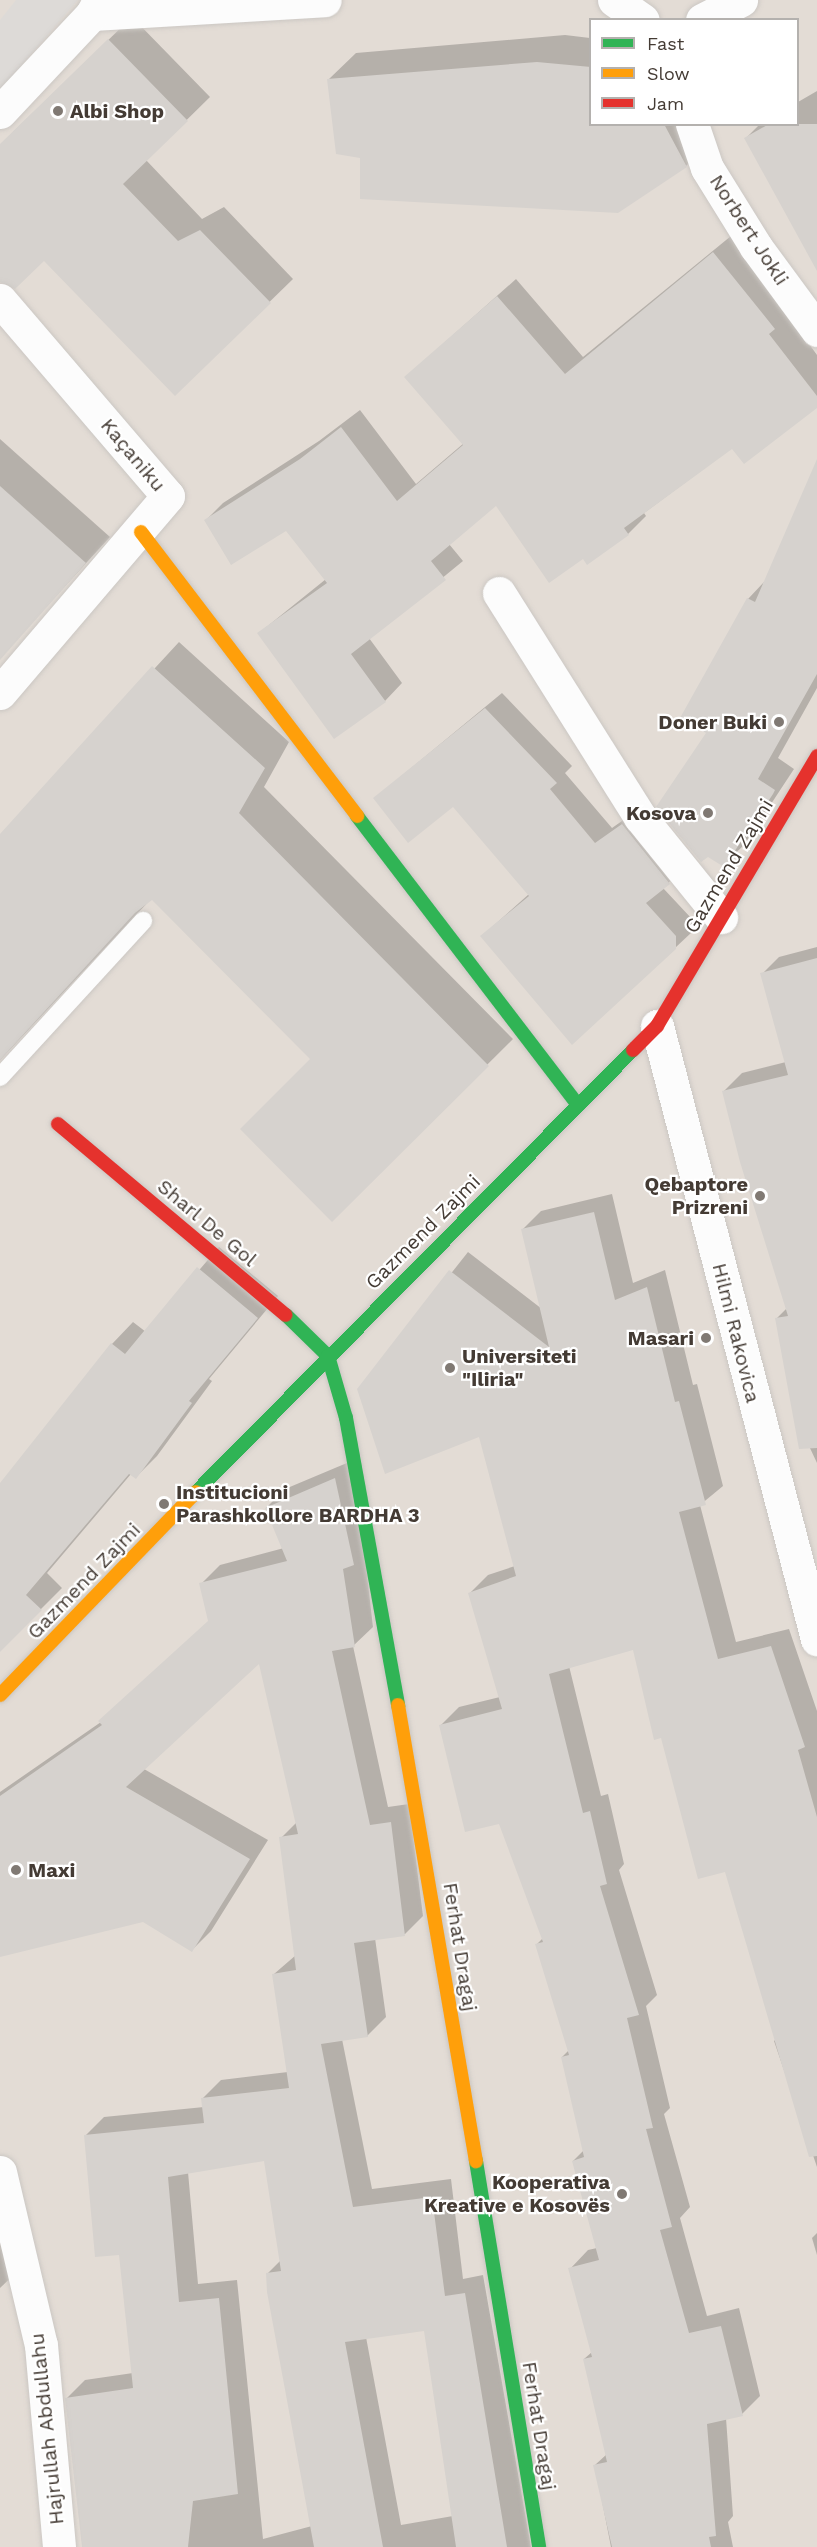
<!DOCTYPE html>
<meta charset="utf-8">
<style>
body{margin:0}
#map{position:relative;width:817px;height:2547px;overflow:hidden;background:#eeebe8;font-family:"Work Sans",sans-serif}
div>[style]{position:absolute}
.residential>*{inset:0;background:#e3dcd5}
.parking>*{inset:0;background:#dddad7}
.shadow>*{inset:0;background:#0003}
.building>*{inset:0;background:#d6d2ce}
.roads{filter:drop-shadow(0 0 2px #cbc7c3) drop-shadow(0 0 2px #cbc7c3)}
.lane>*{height:18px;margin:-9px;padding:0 9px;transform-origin:9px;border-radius:9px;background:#fcfcfc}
.street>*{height:33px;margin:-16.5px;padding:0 16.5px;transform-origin:16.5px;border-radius:16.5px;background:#fcfcfc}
.fast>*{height:14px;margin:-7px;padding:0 7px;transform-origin:7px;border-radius:7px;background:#30b455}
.slow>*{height:14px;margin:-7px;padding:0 7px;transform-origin:7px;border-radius:7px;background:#ff9f0a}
.jam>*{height:14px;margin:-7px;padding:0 7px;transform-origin:7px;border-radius:7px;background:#e5322d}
.dots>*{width:16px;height:16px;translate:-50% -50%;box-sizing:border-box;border:3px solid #fff;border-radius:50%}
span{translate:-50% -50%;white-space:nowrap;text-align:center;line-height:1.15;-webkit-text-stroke:4.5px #fff;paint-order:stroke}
.poi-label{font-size:20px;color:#443b34;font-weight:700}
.left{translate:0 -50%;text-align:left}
.right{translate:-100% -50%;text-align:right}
.street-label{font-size:20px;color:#443b34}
.legend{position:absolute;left:589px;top:18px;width:210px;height:108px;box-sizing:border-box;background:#fff;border:2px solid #b4b1ae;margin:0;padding:8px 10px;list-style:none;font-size:18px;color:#443b34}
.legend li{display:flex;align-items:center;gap:12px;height:30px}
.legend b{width:30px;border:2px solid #b4b1ae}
</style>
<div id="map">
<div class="residential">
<i style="clip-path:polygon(evenodd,0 0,817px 0,817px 2547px,0 2547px,0 0,590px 20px,798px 20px,798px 124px,590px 124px,590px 20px)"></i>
</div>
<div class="parking">
<i style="clip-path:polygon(16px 0,78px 0,0 90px,0 20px)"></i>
</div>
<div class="shadow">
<i style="clip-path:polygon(132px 17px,210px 97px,146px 160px,202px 219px,224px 207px,293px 279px,175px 394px,44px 259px,0 272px,0 145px)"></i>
<i style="clip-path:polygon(565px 35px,590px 38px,590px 124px,705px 124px,713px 139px,686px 166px,361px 157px,329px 79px,356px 53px)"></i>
<i style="clip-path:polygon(817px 91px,817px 260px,746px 138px,760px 124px,798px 124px,798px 102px)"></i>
<i style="clip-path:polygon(731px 236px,817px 355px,817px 406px,733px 447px,644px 513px,646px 516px,628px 534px,583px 557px,497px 504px,449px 544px,463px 561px,369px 638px,402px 683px,385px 701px,259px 633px,326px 579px,286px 529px,205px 521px,223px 503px,319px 441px,360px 410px,416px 484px,464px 443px,406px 377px,516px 279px,583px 357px)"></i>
<i style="clip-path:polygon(0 439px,110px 537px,13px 643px,0 631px)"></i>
<i style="clip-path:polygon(817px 462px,817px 688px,778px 758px,794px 769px,744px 845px,723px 865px,708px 732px,748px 599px,765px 581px)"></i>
<i style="clip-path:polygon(179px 642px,289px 742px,264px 787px,513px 1039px,332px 1219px,312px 1059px,152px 898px,0 1060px,0 836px)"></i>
<i style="clip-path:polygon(502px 693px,572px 766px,565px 773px,612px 828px,639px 809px,685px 867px,663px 888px,692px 919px,692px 932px,675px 948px,482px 936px,529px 894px,453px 805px,375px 798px)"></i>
<i style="clip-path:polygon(817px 947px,817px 1463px,794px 1414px,776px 1319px,787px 1308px,724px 1091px,742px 1073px,786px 1062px,762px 974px,779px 957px)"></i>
<i style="clip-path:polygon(612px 1194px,633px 1283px,665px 1270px,693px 1385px,697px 1384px,723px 1486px,700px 1505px,736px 1642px,789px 1629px,817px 1711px,817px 2167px,774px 2041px,777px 2038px,726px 1870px,662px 1736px,635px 1648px,569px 1666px,601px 1796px,608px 1794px,624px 1864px,619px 1870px,657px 1995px,646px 2006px,670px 2108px,664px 2114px,690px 2207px,680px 2218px,707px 2316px,739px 2308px,760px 2396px,742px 2414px,726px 2418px,733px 2516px,728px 2522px,733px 2547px,611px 2547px,595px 2465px,607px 2454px,584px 2359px,592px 2352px,570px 2269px,588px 2250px,597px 2248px,573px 2161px,584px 2150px,562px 2057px,569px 2050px,537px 1944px,543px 1938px,499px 1822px,441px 1725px,459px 1707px,500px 1697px,470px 1593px,488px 1575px,515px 1566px,481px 1435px,359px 1390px,468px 1252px,542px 1309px,523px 1229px,541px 1211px)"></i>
<i style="clip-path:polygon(219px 1247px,278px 1296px,209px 1379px,212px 1381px,157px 1456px,136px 1477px,131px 1474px,47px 1573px,62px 1588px,0 1650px,0 1486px,112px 1344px,133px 1322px,146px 1332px)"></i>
<i style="clip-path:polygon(evenodd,354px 1460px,373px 1627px,353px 1646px,388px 1807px,409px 1804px,423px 1916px,405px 1934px,375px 1938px,386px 2017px,367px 2036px,342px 2039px,372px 2189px,451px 2179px,463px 2279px,483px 2275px,531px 2547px,84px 2547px,66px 2399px,85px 2380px,133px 2373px,121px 2253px,85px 2136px,104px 2117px,204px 2107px,203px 2098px,221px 2080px,288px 2072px,274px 1974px,296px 1955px,281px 1838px,297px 1822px,260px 1661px,144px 1769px,268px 1840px,211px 1931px,192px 1950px,144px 1920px,0 1955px,0 1792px,101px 1722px,210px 1620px,201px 1584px,220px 1565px,284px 1548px,266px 1508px,285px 1489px,354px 1460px,265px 2160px,281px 2260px,267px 2274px,312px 2526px,263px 2539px,237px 2280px,198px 2284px,188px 2172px,265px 2160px,354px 1460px,425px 2329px,453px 2516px,401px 2525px,366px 2337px,425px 2329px)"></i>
<i style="clip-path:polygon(0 2196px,20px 2269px,0 2288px)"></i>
<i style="clip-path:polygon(817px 2233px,817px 2255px,812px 2238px)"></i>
</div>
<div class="building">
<i style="clip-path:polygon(108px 39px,188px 121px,123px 184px,178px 241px,200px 230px,271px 303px,175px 396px,44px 261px,15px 289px,0 282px,0 144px)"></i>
<i style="clip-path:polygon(537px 62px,591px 67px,591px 124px,664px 124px,687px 167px,618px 213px,360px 199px,360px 158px,336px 154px,327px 79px)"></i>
<i style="clip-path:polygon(769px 124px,817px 124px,817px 271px,744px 138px)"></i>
<i style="clip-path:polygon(713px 252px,775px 329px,769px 334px,817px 396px,817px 408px,744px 464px,732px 449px,624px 528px,629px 535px,587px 565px,583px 559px,549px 583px,496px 506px,431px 561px,446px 580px,351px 654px,386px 702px,334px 739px,257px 633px,327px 583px,286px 531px,231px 565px,204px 520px,300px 459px,341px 427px,397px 501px,463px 445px,404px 377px,497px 296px,565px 374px)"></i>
<i style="clip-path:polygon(817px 459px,817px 674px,758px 779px,775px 790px,773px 794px,724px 867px,708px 857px,701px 862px,656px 807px,706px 733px,680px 718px,747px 598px,755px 602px)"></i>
<i style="clip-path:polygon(0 486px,86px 563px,0 660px)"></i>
<i style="clip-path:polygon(152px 666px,265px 768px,239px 813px,489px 1066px,332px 1222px,240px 1129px,310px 1059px,152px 900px,135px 913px,0 1060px,0 834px)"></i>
<i style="clip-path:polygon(485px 708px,557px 783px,550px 789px,595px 843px,622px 824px,670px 884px,646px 903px,676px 936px,676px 949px,572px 1045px,480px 936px,529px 896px,453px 807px,408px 843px,373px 798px)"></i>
<i style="clip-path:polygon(817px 958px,817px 1448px,799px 1449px,775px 1318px,788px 1316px,740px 1162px,722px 1091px,788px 1075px,760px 973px)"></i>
<i style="clip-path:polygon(594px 1212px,615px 1300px,647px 1287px,675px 1402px,679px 1401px,706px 1505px,679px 1512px,718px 1659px,771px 1646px,805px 1747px,798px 1750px,817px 1817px,817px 2156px,809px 2157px,725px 1872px,698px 1879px,661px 1738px,654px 1740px,633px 1650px,549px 1674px,583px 1813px,590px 1811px,607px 1884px,600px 1886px,639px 2015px,627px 2018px,653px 2128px,646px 2129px,672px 2227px,660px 2230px,689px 2333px,721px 2326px,743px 2416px,707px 2424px,716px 2536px,709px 2537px,711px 2547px,612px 2547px,593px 2465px,607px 2462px,583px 2359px,592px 2357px,568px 2268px,599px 2260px,572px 2161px,584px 2157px,561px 2057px,569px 2055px,535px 1944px,543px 1942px,499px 1824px,465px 1832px,439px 1725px,502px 1709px,468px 1593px,516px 1576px,479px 1437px,385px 1474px,357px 1389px,449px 1270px,549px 1347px,521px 1229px)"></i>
<i style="clip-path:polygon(197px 1267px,258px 1318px,189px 1401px,192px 1403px,136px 1479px,129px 1474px,26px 1595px,42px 1610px,0 1652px,0 1483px,111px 1343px,125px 1354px)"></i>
<i style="clip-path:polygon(335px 1478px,354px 1565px,343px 1569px,355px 1647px,332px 1651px,370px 1825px,391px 1822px,405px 1936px,354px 1943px,368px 2037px,321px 2044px,353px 2207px,432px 2197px,445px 2296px,465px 2293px,507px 2547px,456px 2547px,424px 2331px,345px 2342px,383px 2547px,314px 2547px,267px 2292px,266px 2273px,281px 2271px,264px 2161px,168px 2177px,179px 2302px,219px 2298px,238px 2494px,193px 2501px,188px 2547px,82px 2547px,65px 2398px,133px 2388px,119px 2255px,95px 2257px,84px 2135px,204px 2123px,201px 2098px,289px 2088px,272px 1974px,296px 1970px,279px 1837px,298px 1834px,259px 1664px,126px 1787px,250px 1859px,192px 1952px,143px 1922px,0 1957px,0 1796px,102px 1725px,98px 1721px,208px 1621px,199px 1583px,287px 1561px,265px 1508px)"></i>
</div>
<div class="roads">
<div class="lane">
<i style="left:0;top:1077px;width:212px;rotate:-47.5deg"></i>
</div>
<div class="street">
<i style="left:614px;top:0;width:35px;rotate:35deg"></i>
<i style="left:92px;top:14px;width:233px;rotate:-3.4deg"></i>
<i style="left:702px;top:20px;width:44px;rotate:-27.1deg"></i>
<i style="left:0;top:112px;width:134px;rotate:-46.8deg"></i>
<i style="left:92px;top:14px;width:16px;rotate:-63deg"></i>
<i style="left:692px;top:124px;width:46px;rotate:71.2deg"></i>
<i style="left:707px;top:168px;width:93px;rotate:58.2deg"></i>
<i style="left:756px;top:247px;width:103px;rotate:53.7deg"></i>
<i style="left:0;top:300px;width:258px;rotate:49.4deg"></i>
<i style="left:168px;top:496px;width:259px;rotate:130.5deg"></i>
<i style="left:499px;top:593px;width:265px;rotate:57.8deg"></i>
<i style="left:640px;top:817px;width:129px;rotate:51deg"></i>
<i style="left:657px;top:1026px;width:634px;rotate:75.37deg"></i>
<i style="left:0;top:2172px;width:178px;rotate:76.7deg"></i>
<i style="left:41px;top:2345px;width:203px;rotate:84.9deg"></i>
</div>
<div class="fast">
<i style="left:357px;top:816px;width:364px;rotate:52.6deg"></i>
<i style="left:286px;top:1315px;width:59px;rotate:44.3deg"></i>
<i style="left:328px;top:1356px;width:65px;rotate:73.8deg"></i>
<i style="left:346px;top:1418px;width:292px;rotate:79.7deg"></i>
<i style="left:196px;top:1492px;width:622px;rotate:-45.33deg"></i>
<i style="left:476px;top:2161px;width:391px;rotate:80.7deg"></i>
</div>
<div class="slow">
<i style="left:141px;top:532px;width:357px;rotate:52.7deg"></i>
<i style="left:0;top:1695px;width:282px;rotate:-46deg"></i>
<i style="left:398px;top:1705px;width:463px;rotate:80.3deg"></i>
</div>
<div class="jam">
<i style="left:633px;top:1050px;width:34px;rotate:-45deg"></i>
<i style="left:657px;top:1026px;width:314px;rotate:-59.3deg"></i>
<i style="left:58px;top:1124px;width:297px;rotate:40deg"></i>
</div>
</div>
<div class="dots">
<i style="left:58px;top:111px;background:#807973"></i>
<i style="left:779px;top:722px;background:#807973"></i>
<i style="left:708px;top:813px;background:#807973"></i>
<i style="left:760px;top:1196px;background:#807973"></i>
<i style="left:706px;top:1338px;background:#807973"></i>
<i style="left:450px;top:1368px;background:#807973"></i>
<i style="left:164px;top:1504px;background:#807973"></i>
<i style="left:16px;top:1870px;background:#807973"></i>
<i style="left:622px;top:2194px;background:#807973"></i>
</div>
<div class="poi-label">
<span class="left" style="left:70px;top:111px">Albi Shop</span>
<span class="right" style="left:767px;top:722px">Doner Buki</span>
<span class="right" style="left:696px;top:813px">Kosova</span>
<span class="right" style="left:748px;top:1196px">Qebaptore<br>Prizreni</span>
<span class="right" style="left:694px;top:1338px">Masari</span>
<span class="left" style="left:462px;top:1368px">Universiteti<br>"Iliria"</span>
<span class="left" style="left:176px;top:1504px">Institucioni<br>Parashkollore BARDHA 3</span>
<span class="left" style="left:28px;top:1870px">Maxi</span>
<span class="right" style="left:610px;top:2194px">Kooperativa<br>Kreative e Kosovës</span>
</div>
<div class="street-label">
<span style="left:749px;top:230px;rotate:57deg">Norbert Jokli</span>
<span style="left:133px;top:455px;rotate:50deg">Kaçaniku</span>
<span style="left:729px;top:866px;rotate:-59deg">Gazmend Zajmi</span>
<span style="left:207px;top:1223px;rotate:40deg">Sharl De Gol</span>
<span style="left:423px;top:1232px;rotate:-45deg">Gazmend Zajmi</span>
<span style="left:736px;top:1333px;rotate:76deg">Hilmi Rakovica</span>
<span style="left:84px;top:1581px;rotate:-46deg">Gazmend Zajmi</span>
<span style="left:460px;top:1947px;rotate:81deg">Ferhat Dragaj</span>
<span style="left:539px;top:2426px;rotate:81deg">Ferhat Dragaj</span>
<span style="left:47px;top:2429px;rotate:-96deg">Hajrullah Abdullahu</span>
</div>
<ul class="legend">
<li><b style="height:8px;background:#30b455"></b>Fast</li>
<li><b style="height:8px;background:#ff9f0a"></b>Slow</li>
<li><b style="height:8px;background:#e5322d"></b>Jam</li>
</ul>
</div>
